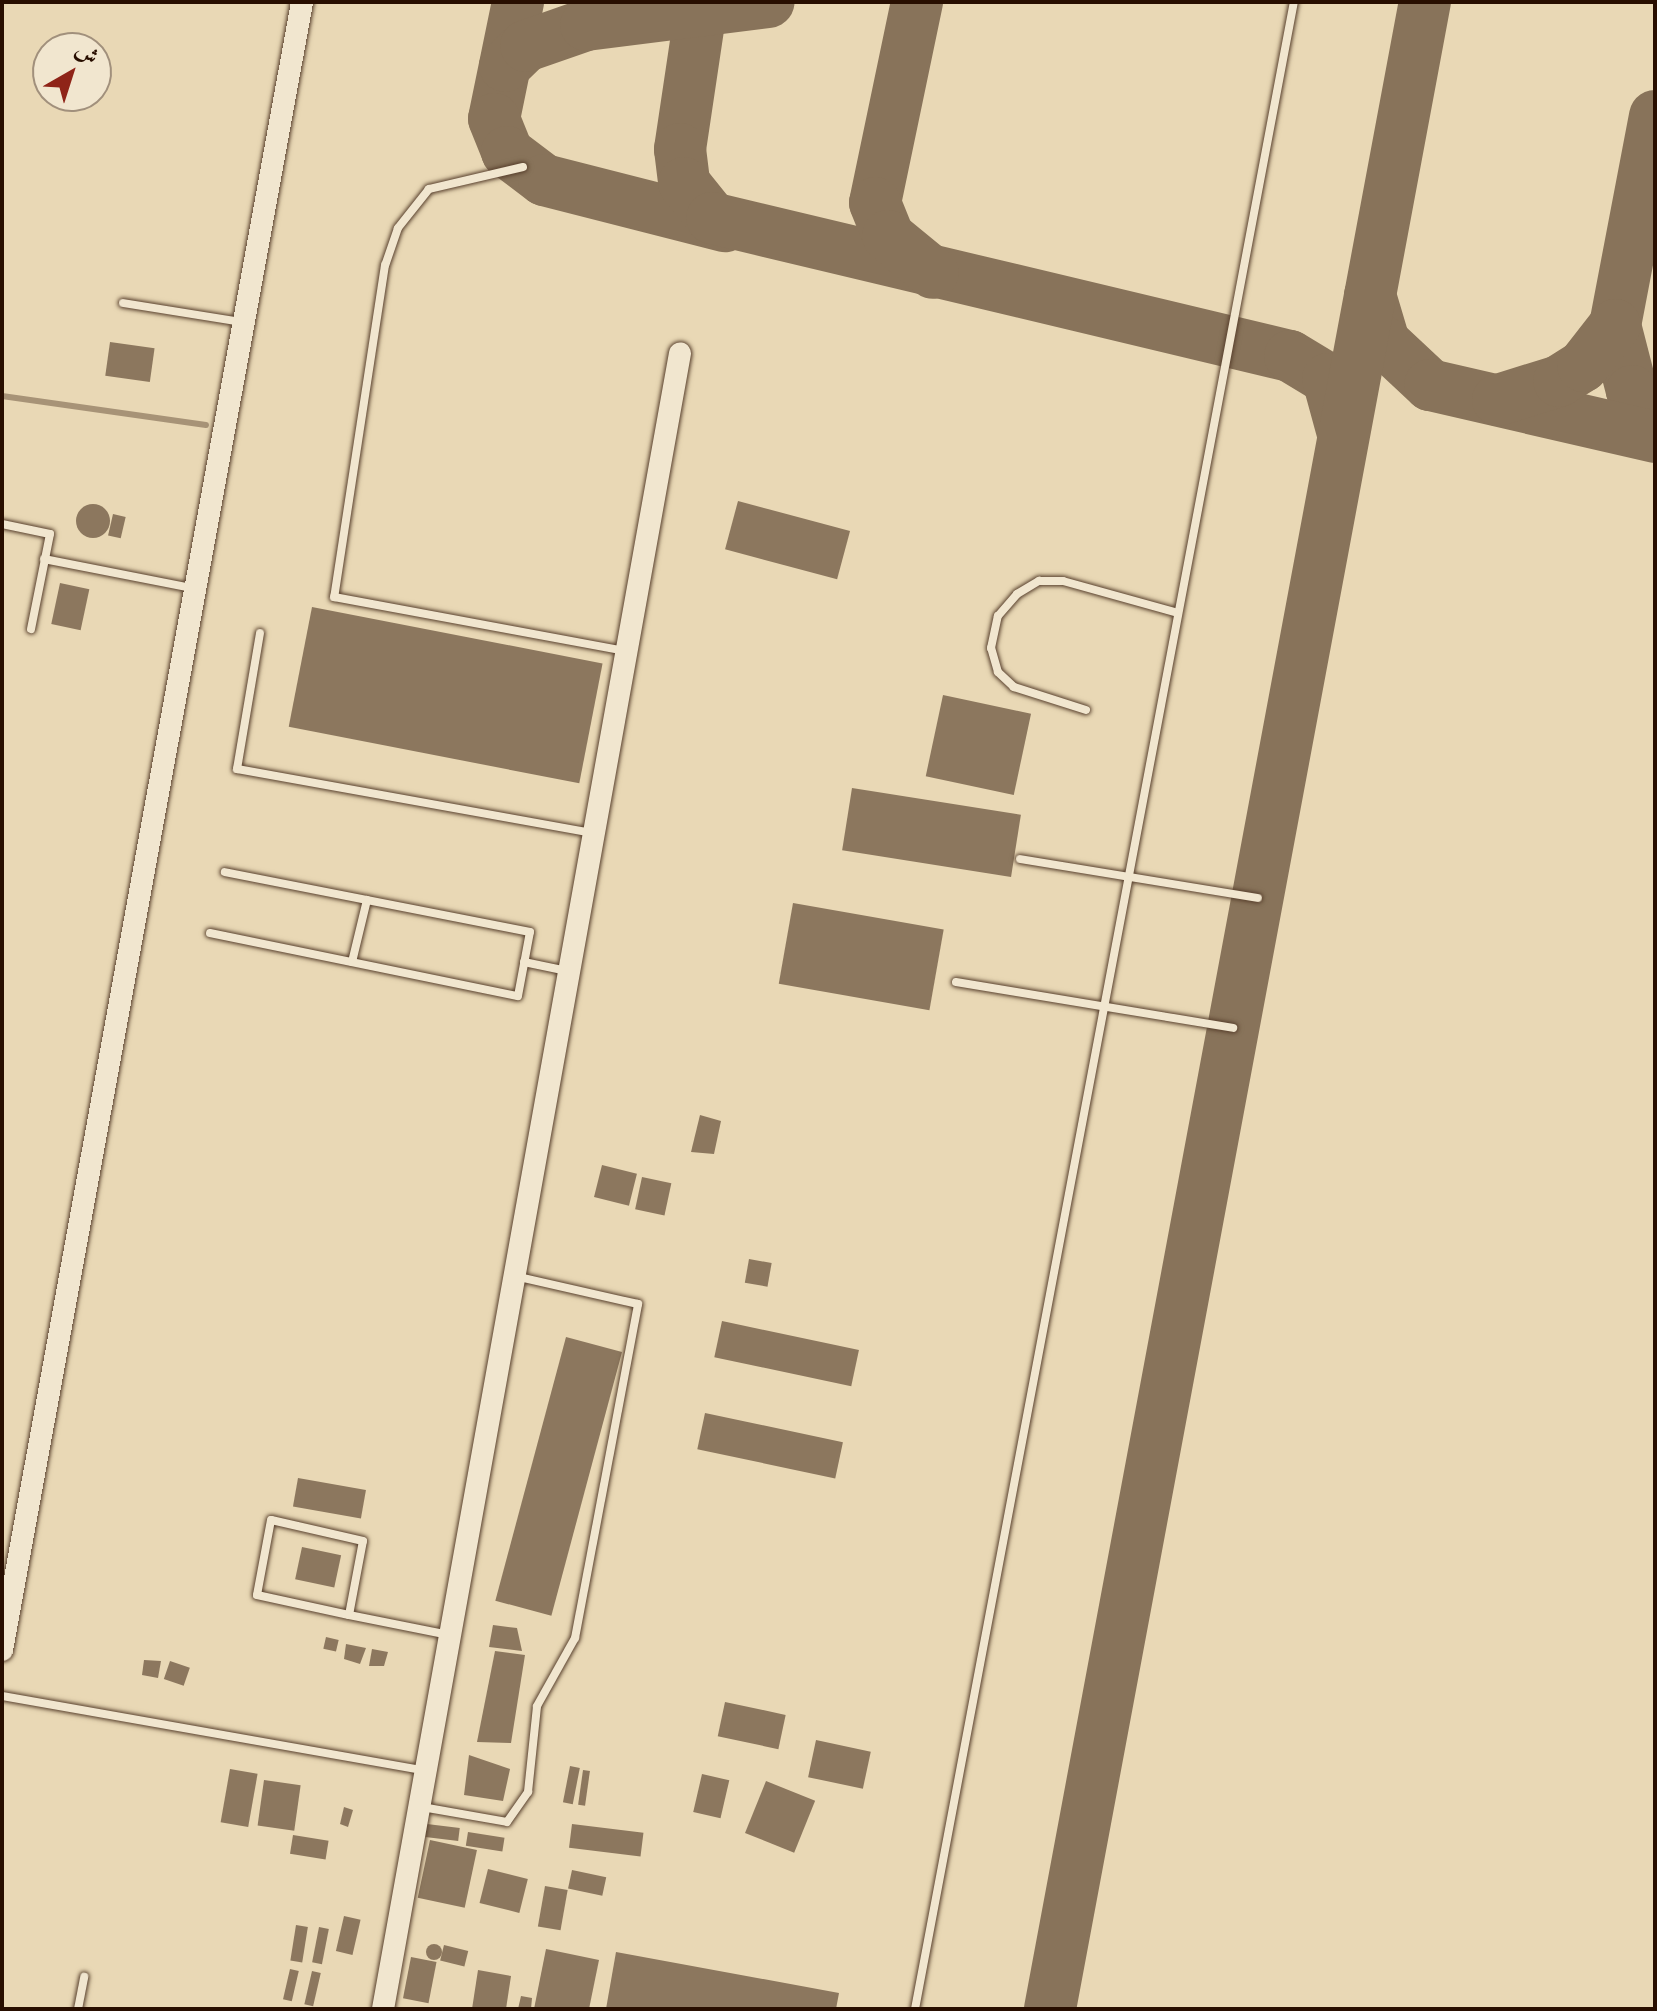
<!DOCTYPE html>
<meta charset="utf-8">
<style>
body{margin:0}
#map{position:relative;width:1657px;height:2011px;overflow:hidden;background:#e9d8b5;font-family:Vollkorn,Amiri,serif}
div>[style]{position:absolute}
.stream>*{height:6px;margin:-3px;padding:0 3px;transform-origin:3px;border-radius:3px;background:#a79377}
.taxiway>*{height:52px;margin:-26px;padding:0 26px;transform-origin:26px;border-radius:26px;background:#88735a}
.building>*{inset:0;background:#8c775e;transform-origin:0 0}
.round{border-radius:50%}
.roads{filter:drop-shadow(0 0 2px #58402d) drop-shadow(0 0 2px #58402d)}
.service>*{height:8px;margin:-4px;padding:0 4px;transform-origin:4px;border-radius:4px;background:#f1e6cf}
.tertiary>*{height:22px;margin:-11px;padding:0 11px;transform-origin:11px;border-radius:11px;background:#f1e6cf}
span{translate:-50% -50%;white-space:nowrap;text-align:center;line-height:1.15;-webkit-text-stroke:6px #f1e6cf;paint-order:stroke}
.frame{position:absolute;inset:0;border:4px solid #280e00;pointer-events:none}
.north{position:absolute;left:32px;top:32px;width:80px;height:80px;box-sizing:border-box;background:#f1e6cf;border:2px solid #a1907c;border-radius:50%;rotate:39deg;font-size:22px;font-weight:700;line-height:32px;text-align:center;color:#280e00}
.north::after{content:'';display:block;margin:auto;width:28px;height:36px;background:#8f2418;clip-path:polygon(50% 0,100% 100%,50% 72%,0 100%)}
</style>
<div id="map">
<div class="stream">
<i style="left:2px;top:396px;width:206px;rotate:8.1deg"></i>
</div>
<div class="taxiway">
<i style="left:518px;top:2px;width:119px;rotate:101.6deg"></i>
<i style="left:494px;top:119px;width:35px;rotate:68deg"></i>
<i style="left:507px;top:152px;width:46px;rotate:37.1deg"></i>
<i style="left:544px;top:180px;width:187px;rotate:14.3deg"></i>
<i style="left:702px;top:2px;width:149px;rotate:98.5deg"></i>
<i style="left:680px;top:149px;width:34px;rotate:83deg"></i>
<i style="left:684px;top:183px;width:45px;rotate:51.3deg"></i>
<i style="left:712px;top:218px;width:594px;rotate:13.43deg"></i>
<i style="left:1290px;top:356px;width:44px;rotate:31.2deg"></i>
<i style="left:1328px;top:379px;width:57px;rotate:74.7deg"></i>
<i style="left:917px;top:2px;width:205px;rotate:101.8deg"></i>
<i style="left:875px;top:203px;width:35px;rotate:68deg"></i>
<i style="left:888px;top:236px;width:58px;rotate:39.4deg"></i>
<i style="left:505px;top:66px;width:29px;rotate:-44deg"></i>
<i style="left:526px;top:46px;width:64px;rotate:-19.3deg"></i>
<i style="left:586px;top:25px;width:184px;rotate:-7.2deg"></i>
<i style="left:1655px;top:116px;width:213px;rotate:100.8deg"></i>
<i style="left:1615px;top:325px;width:68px;rotate:75.6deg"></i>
<i style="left:1632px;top:391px;width:34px;rotate:47deg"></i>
<i style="left:1370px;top:295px;width:49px;rotate:73.4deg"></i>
<i style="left:1384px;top:342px;width:63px;rotate:43.1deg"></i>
<i style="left:1430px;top:385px;width:231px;rotate:13deg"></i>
<i style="left:1498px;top:400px;width:64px;rotate:-17.3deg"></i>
<i style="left:1559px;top:381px;width:28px;rotate:-32deg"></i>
<i style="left:1583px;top:366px;width:52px;rotate:-52deg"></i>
<i style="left:1050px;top:2009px;width:2042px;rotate:-79.42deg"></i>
</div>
<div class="building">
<i style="left:110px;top:342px;width:45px;height:34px;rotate:8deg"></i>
<i style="left:738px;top:501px;width:116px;height:50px;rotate:15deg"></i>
<i class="round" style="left:76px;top:504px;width:34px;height:34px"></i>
<i style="left:113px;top:514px;width:13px;height:22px;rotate:13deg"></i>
<i style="left:60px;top:583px;width:30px;height:42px;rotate:12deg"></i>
<i style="left:312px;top:607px;width:296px;height:122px;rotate:11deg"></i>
<i style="left:943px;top:695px;width:90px;height:83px;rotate:12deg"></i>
<i style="left:852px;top:788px;width:171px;height:63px;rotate:9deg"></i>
<i style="left:793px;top:903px;width:153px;height:82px;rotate:10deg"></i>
<i style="clip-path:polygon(700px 1115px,721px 1121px,714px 1154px,691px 1152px)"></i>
<i style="left:602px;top:1165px;width:36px;height:33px;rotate:14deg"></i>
<i style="left:642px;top:1177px;width:30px;height:33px;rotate:12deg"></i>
<i style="left:749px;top:1259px;width:23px;height:24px;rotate:10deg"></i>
<i style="left:722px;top:1321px;width:140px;height:37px;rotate:12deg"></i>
<i style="left:566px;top:1337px;width:58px;height:273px;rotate:15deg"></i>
<i style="left:705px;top:1413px;width:141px;height:37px;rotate:12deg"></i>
<i style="left:298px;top:1478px;width:69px;height:29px;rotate:10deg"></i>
<i style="left:302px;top:1547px;width:40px;height:33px;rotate:12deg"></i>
<i style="clip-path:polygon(493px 1625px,517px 1628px,522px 1651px,489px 1647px)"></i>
<i style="left:326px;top:1637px;width:13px;height:12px;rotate:13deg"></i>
<i style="clip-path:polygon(346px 1644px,366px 1648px,360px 1664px,344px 1659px)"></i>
<i style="clip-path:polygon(372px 1649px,388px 1652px,384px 1666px,369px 1666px)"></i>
<i style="clip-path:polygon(495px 1651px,525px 1655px,511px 1743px,477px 1742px)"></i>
<i style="clip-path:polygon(144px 1660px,161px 1661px,158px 1678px,142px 1675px)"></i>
<i style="left:170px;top:1661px;width:21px;height:19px;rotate:19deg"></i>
<i style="left:725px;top:1702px;width:62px;height:35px;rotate:12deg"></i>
<i style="left:816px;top:1740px;width:56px;height:38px;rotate:12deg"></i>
<i style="clip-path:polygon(469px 1755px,510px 1769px,503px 1801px,464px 1795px)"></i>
<i style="left:570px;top:1766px;width:10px;height:37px;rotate:11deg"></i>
<i style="left:230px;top:1769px;width:28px;height:54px;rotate:10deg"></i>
<i style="left:583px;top:1770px;width:7px;height:35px;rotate:8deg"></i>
<i style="left:702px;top:1774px;width:28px;height:39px;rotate:13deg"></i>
<i style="left:264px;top:1780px;width:37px;height:46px;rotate:8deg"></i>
<i style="left:766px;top:1781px;width:53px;height:56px;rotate:22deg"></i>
<i style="clip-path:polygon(344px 1807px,353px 1810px,348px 1827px,340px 1824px)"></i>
<i style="left:427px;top:1824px;width:33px;height:13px;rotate:7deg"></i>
<i style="left:572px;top:1824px;width:72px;height:24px;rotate:7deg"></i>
<i style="left:468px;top:1832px;width:37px;height:14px;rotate:9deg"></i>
<i style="left:293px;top:1835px;width:36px;height:19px;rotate:9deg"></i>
<i style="left:430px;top:1840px;width:48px;height:59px;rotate:12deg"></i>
<i style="left:488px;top:1869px;width:41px;height:35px;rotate:14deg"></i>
<i style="left:572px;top:1870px;width:35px;height:19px;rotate:12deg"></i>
<i style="left:545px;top:1886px;width:23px;height:41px;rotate:10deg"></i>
<i style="left:344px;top:1916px;width:17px;height:36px;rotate:13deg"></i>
<i style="left:296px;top:1925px;width:12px;height:36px;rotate:9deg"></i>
<i style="left:319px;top:1927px;width:10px;height:36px;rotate:11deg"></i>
<i class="round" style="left:426px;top:1944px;width:16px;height:16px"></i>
<i style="left:444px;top:1945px;width:25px;height:16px;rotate:14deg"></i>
<i style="clip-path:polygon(546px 1949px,599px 1960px,589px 2009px,534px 2009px)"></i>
<i style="clip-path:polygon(616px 1952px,839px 1993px,836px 2009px,606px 2009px)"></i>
<i style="left:411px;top:1957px;width:26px;height:42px;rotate:11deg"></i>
<i style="left:290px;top:1969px;width:9px;height:31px;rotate:13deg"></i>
<i style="clip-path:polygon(478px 1970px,511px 1976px,506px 2009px,472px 2009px)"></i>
<i style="left:312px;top:1971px;width:9px;height:34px;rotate:13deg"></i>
<i style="clip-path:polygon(521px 1996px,532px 1998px,531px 2009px,518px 2009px)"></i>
</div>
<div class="roads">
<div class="service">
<i style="left:523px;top:167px;width:97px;rotate:166.8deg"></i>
<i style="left:429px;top:189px;width:50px;rotate:128.5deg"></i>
<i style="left:398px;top:228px;width:39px;rotate:109deg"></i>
<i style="left:385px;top:265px;width:336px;rotate:98.7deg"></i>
<i style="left:334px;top:597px;width:297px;rotate:10.5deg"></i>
<i style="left:123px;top:303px;width:120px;rotate:9.1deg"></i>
<i style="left:2px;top:524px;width:49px;rotate:11.8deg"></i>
<i style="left:50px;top:534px;width:97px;rotate:101.3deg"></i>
<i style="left:44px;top:559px;width:151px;rotate:11.1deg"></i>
<i style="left:260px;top:633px;width:138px;rotate:99.6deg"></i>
<i style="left:237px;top:769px;width:362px;rotate:10.2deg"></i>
<i style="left:1086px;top:710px;width:76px;rotate:-162.3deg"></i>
<i style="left:1014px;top:687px;width:22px;rotate:-137deg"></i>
<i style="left:998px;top:672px;width:25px;rotate:-106deg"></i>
<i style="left:991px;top:648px;width:33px;rotate:-78deg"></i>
<i style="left:998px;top:616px;width:29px;rotate:-49deg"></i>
<i style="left:1017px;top:594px;width:26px;rotate:-31deg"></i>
<i style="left:1039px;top:581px;width:24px"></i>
<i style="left:1063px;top:581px;width:119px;rotate:15.5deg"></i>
<i style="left:1020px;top:859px;width:241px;rotate:9.3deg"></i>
<i style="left:210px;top:933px;width:314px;rotate:11.6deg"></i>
<i style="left:518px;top:996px;width:65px;rotate:-79.4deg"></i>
<i style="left:530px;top:932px;width:311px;rotate:-168.9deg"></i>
<i style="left:352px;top:962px;width:64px;rotate:-76.4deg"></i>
<i style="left:524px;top:962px;width:44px;rotate:11.8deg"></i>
<i style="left:956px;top:982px;width:281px;rotate:9.4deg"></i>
<i style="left:349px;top:1615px;width:75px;rotate:-79.3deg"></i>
<i style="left:363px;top:1541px;width:94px;rotate:-167.1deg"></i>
<i style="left:271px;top:1520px;width:76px;rotate:100.6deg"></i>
<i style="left:257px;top:1595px;width:94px;rotate:12.3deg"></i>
<i style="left:349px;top:1615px;width:102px;rotate:11.3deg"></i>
<i style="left:2px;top:1696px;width:427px;rotate:10deg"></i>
<i style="left:422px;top:1807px;width:86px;rotate:10deg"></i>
<i style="left:507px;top:1822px;width:37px;rotate:-55deg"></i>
<i style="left:528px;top:1792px;width:86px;rotate:-84deg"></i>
<i style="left:537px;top:1706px;width:78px;rotate:-60.8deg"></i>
<i style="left:575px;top:1638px;width:340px;rotate:-79.3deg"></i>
<i style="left:638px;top:1304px;width:126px;rotate:-167.2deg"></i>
<i style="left:78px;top:2009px;width:33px;rotate:-79deg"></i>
<i style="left:915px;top:2009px;width:2042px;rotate:-79.31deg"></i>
</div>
<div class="tertiary">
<i style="left:2px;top:1650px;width:1675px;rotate:-79.68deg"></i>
<i style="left:383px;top:2009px;width:1682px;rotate:-79.83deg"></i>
</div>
</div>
<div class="frame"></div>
<div class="north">ش</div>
</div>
